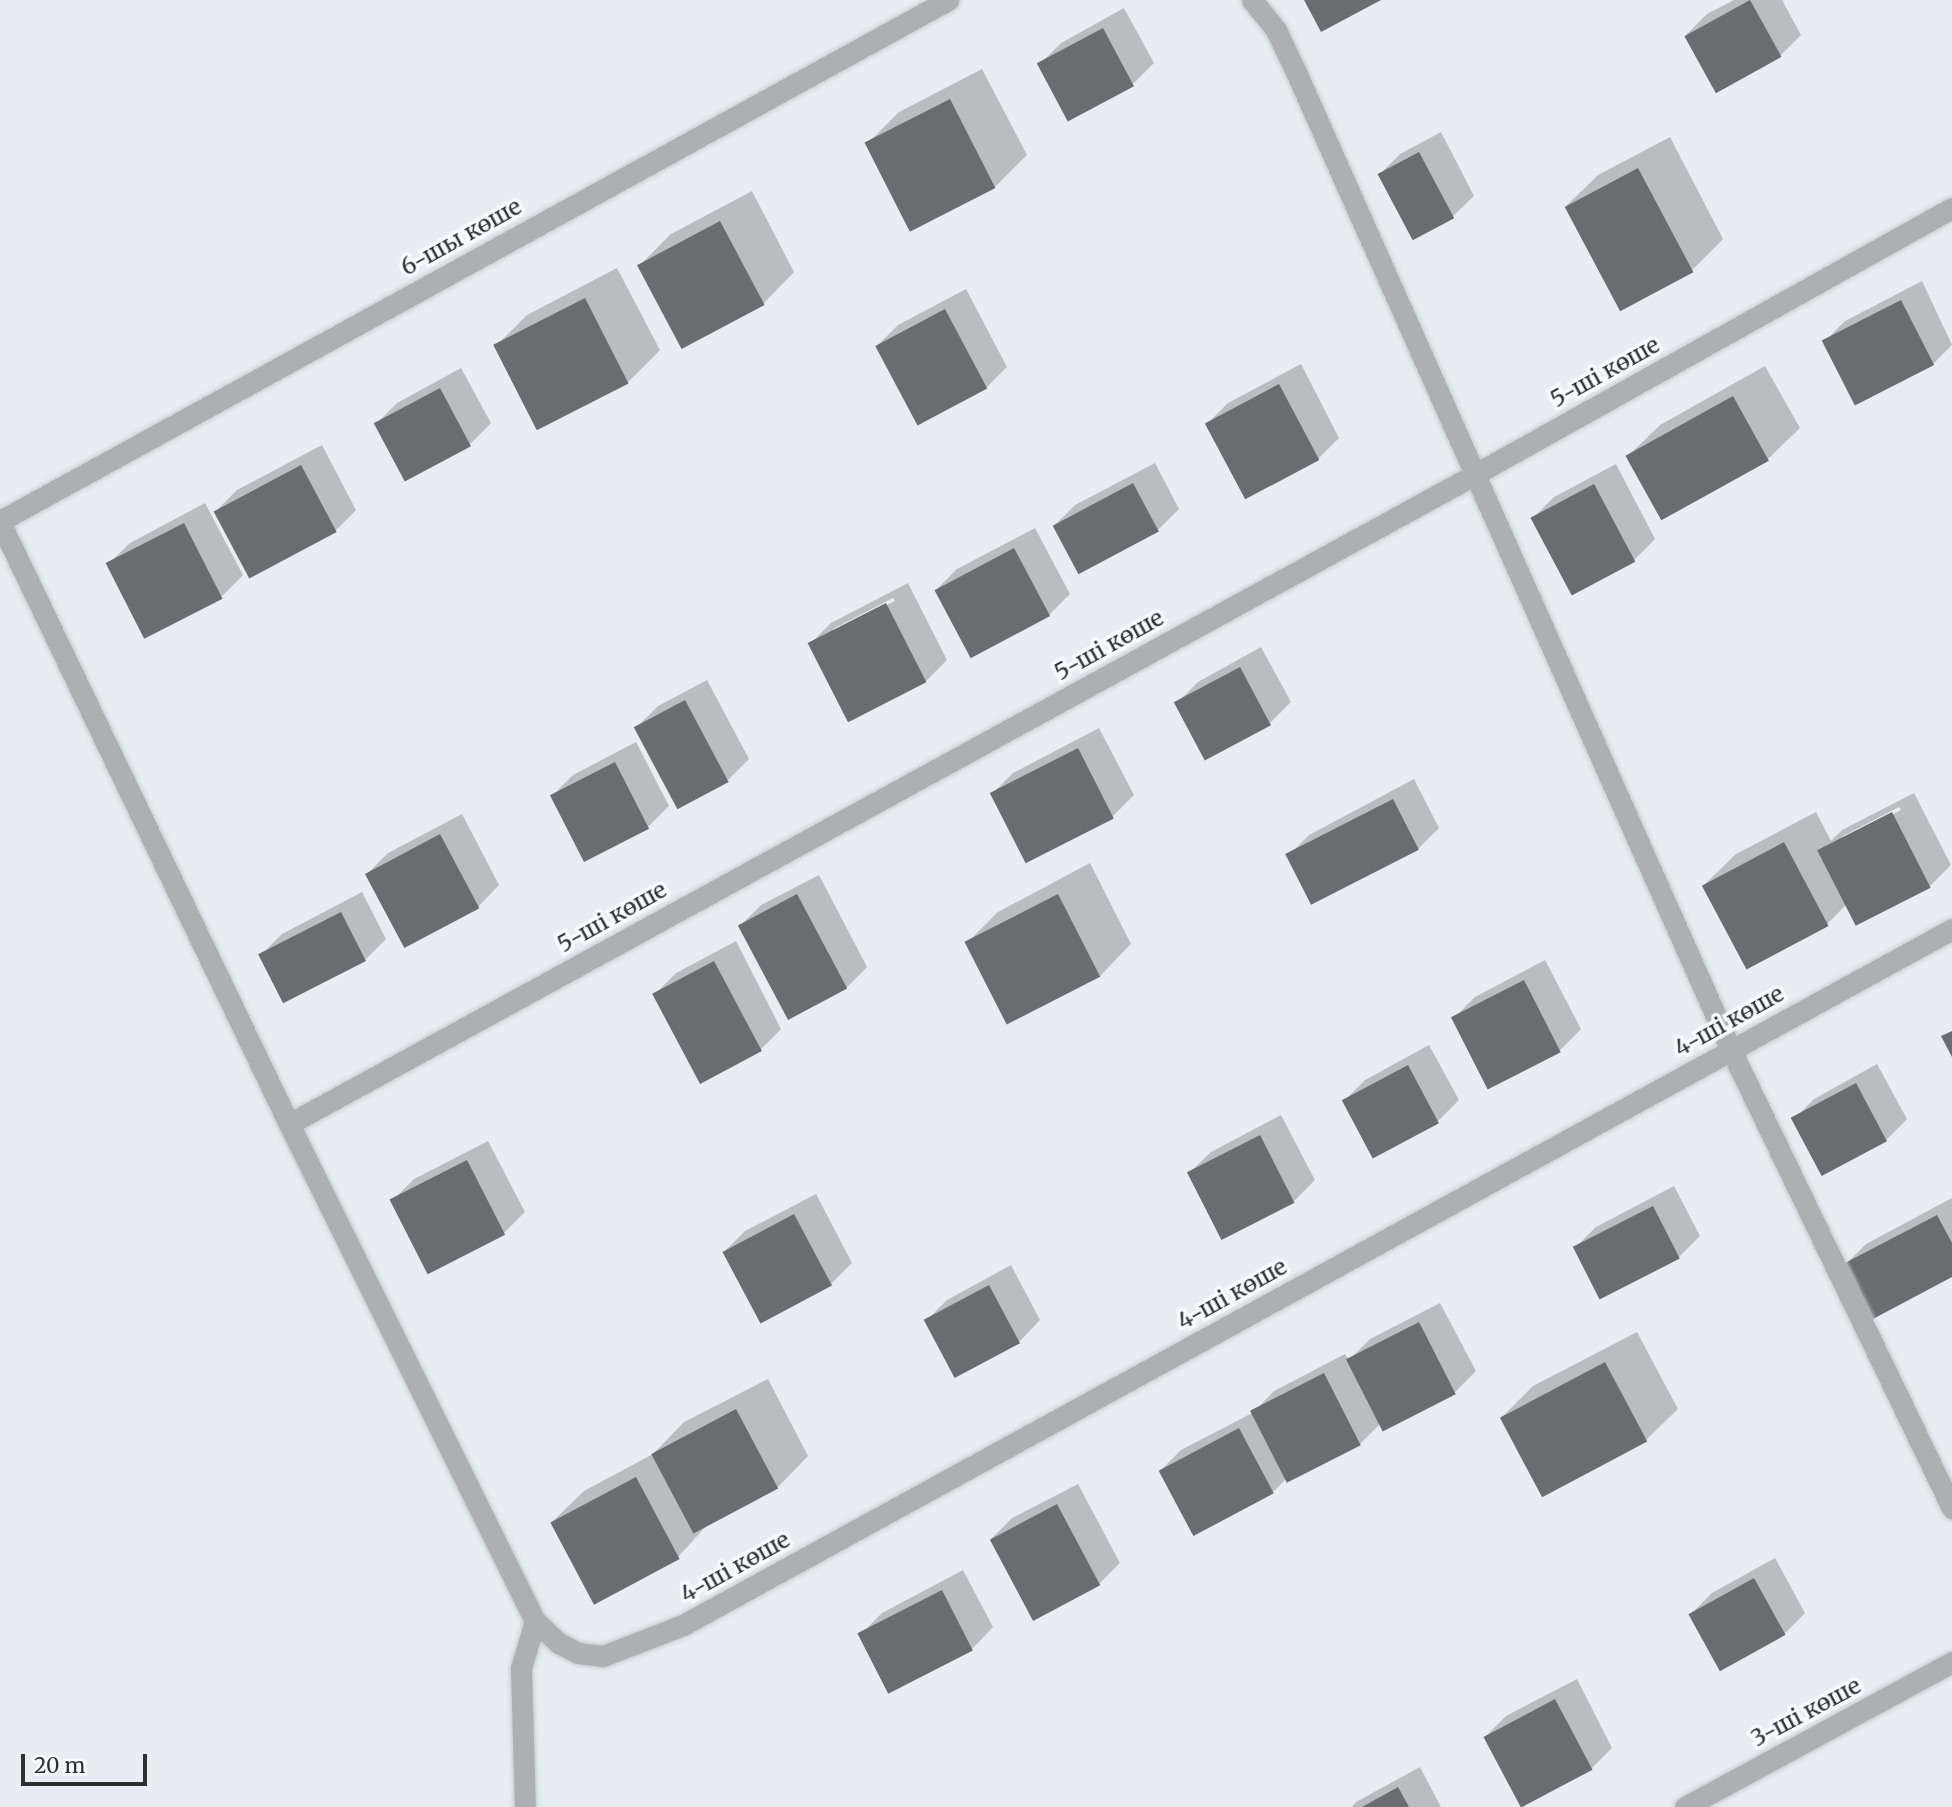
<!DOCTYPE html>
<meta charset="utf-8">
<style>
body{margin:0}
#map{position:relative;width:1952px;height:1807px;overflow:hidden;background:#e6eef1;font-family:Merriweather,serif}
div>[style]{position:absolute}
.shadow>*{inset:0;background:#0003}
.building>*{inset:0;background:#676e70;transform-origin:0 0}
.roads{filter:drop-shadow(0 0 2px #c5ccce) drop-shadow(0 0 2px #c5ccce)}
.street>*{height:21px;margin:-10.5px;padding:0 10.5px;transform-origin:10.5px;border-radius:10.5px;background:#adb0b1}
span{translate:-50% -50%;white-space:nowrap;text-align:center;line-height:1.15;-webkit-text-stroke:7px #f4fbfe;paint-order:stroke}
.street-label{font-size:23px;color:#2d3031}
.scale{position:absolute;left:21px;top:1754px;width:126px;height:32px;box-sizing:border-box;border:4px solid #2d3031;border-top:0;padding-left:9px;font-size:21px;line-height:24px;white-space:nowrap;color:#2d3031;-webkit-text-stroke:5px #f4fbfe;paint-order:stroke}
</style>
<div id="map">
<div class="shadow">
<i style="clip-path:polygon(1734px 0,1782px 0,1801px 35px,1780px 56px,1686px 35px,1707px 14px)"></i>
<i style="clip-path:polygon(1124px 8px,1154px 63px,1133px 84px,1040px 64px,1061px 43px)"></i>
<i style="clip-path:polygon(982px 69px,1027px 155px,995px 187px,867px 144px,899px 112px)"></i>
<i style="clip-path:polygon(1441px 132px,1474px 196px,1452px 217px,1379px 175px,1400px 154px)"></i>
<i style="clip-path:polygon(1670px 137px,1723px 239px,1691px 271px,1566px 206px,1598px 175px)"></i>
<i style="clip-path:polygon(752px 191px,794px 272px,763px 304px,640px 265px,671px 234px)"></i>
<i style="clip-path:polygon(617px 268px,660px 350px,628px 382px,496px 346px,527px 315px)"></i>
<i style="clip-path:polygon(1922px 281px,1952px 345px,1933px 364px,1857px 404px,1824px 342px,1845px 321px)"></i>
<i style="clip-path:polygon(966px 289px,1007px 367px,986px 388px,877px 346px,898px 325px)"></i>
<i style="clip-path:polygon(1301px 364px,1339px 438px,1318px 459px,1245px 497px,1207px 424px,1228px 403px)"></i>
<i style="clip-path:polygon(1765px 366px,1800px 428px,1768px 459px,1660px 517px,1628px 456px,1660px 425px)"></i>
<i style="clip-path:polygon(461px 368px,491px 423px,470px 444px,376px 424px,397px 403px)"></i>
<i style="clip-path:polygon(322px 445px,356px 510px,335px 531px,216px 511px,237px 490px)"></i>
<i style="clip-path:polygon(1155px 463px,1179px 509px,1158px 530px,1054px 526px,1075px 505px)"></i>
<i style="clip-path:polygon(1616px 464px,1655px 539px,1634px 560px,1533px 518px,1554px 497px)"></i>
<i style="clip-path:polygon(205px 503px,243px 575px,222px 596px,108px 564px,130px 543px)"></i>
<i style="clip-path:polygon(1035px 528px,1070px 594px,1049px 615px,936px 590px,957px 569px)"></i>
<i style="clip-path:polygon(evenodd,908px 583px,947px 660px,926px 681px,851px 721px,810px 644px,831px 623px,908px 583px,893px 598px,895px 601px,833px 633px,833px 629px,893px 598px)"></i>
<i style="clip-path:polygon(1261px 647px,1291px 702px,1270px 723px,1177px 703px,1198px 682px)"></i>
<i style="clip-path:polygon(707px 680px,749px 759px,728px 780px,637px 727px,658px 706px)"></i>
<i style="clip-path:polygon(1099px 728px,1134px 795px,1113px 816px,992px 794px,1013px 773px)"></i>
<i style="clip-path:polygon(636px 742px,669px 806px,648px 827px,585px 860px,552px 796px,573px 775px)"></i>
<i style="clip-path:polygon(1414px 779px,1439px 828px,1418px 849px,1313px 903px,1288px 856px,1309px 835px)"></i>
<i style="clip-path:polygon(evenodd,1914px 793px,1951px 865px,1930px 886px,1848px 903px,1827px 924px,1704px 885px,1736px 854px,1816px 812px,1831px 841px,1842px 830px,1914px 793px,1899px 807px,1901px 810px,1843px 840px,1843px 836px,1899px 807px)"></i>
<i style="clip-path:polygon(462px 814px,499px 885px,478px 907px,367px 874px,388px 853px)"></i>
<i style="clip-path:polygon(1090px 863px,1131px 944px,1100px 976px,967px 943px,998px 912px)"></i>
<i style="clip-path:polygon(819px 875px,867px 967px,846px 988px,740px 926px,761px 905px)"></i>
<i style="clip-path:polygon(362px 892px,386px 939px,365px 960px,261px 955px,282px 934px)"></i>
<i style="clip-path:polygon(736px 941px,781px 1029px,760px 1050px,655px 994px,676px 973px)"></i>
<i style="clip-path:polygon(1545px 960px,1581px 1029px,1560px 1050px,1454px 1018px,1475px 997px)"></i>
<i style="clip-path:polygon(1429px 1045px,1459px 1100px,1438px 1121px,1344px 1101px,1365px 1080px)"></i>
<i style="clip-path:polygon(1877px 1064px,1907px 1119px,1886px 1140px,1793px 1120px,1814px 1099px)"></i>
<i style="clip-path:polygon(1281px 1115px,1315px 1180px,1294px 1201px,1189px 1173px,1211px 1152px)"></i>
<i style="clip-path:polygon(488px 1141px,525px 1212px,504px 1233px,430px 1272px,393px 1200px,414px 1179px)"></i>
<i style="clip-path:polygon(1674px 1186px,1700px 1236px,1679px 1257px,1575px 1248px,1596px 1227px)"></i>
<i style="clip-path:polygon(816px 1194px,852px 1263px,831px 1284px,724px 1252px,745px 1231px)"></i>
<i style="clip-path:polygon(1952px 1198px,1952px 1275px,1845px 1265px,1866px 1244px)"></i>
<i style="clip-path:polygon(1011px 1265px,1040px 1320px,1019px 1342px,956px 1376px,926px 1321px,947px 1300px)"></i>
<i style="clip-path:polygon(1440px 1303px,1476px 1371px,1455px 1392px,1381px 1423px,1360px 1444px,1288px 1477px,1273px 1492px,1160px 1471px,1181px 1450px,1254px 1412px,1274px 1391px,1345px 1354px,1349px 1360px,1370px 1339px)"></i>
<i style="clip-path:polygon(1637px 1332px,1678px 1409px,1646px 1440px,1502px 1417px,1533px 1386px)"></i>
<i style="clip-path:polygon(768px 1379px,808px 1456px,777px 1488px,708px 1524px,678px 1557px,552px 1522px,584px 1491px,653px 1454px,684px 1422px)"></i>
<i style="clip-path:polygon(1078px 1484px,1120px 1563px,1099px 1584px,991px 1539px,1012px 1518px)"></i>
<i style="clip-path:polygon(1775px 1558px,1805px 1613px,1784px 1634px,1691px 1614px,1712px 1593px)"></i>
<i style="clip-path:polygon(963px 1570px,993px 1627px,972px 1649px,861px 1634px,882px 1613px)"></i>
<i style="clip-path:polygon(1577px 1679px,1612px 1748px,1591px 1769px,1485px 1737px,1506px 1716px)"></i>
<i style="clip-path:polygon(1420px 1767px,1441px 1807px,1352px 1807px,1356px 1802px)"></i>
</div>
<div class="building">
<i style="clip-path:polygon(1304px 0,1381px 0,1321px 32px)"></i>
<i style="left:1750px;top:0;width:65px;height:75px;rotate:61deg"></i>
<i style="left:1103px;top:28px;width:66px;height:75px;rotate:62deg"></i>
<i style="left:950px;top:99px;width:100px;height:96px;rotate:63deg"></i>
<i style="left:1419px;top:152px;width:75px;height:47px;rotate:62deg"></i>
<i style="left:1638px;top:168px;width:118px;height:83px;rotate:62deg"></i>
<i style="left:720px;top:221px;width:95px;height:94px;rotate:62deg"></i>
<i style="left:585px;top:298px;width:96px;height:103px;rotate:63deg"></i>
<i style="left:1901px;top:300px;width:73px;height:89px;rotate:63deg"></i>
<i style="left:945px;top:309px;width:90px;height:79px;rotate:62deg"></i>
<i style="left:1279px;top:384px;width:86px;height:84px;rotate:62deg"></i>
<i style="left:440px;top:388px;width:66px;height:75px;rotate:62deg"></i>
<i style="left:1733px;top:396px;width:74px;height:123px;rotate:61deg"></i>
<i style="left:301px;top:465px;width:76px;height:99px;rotate:62deg"></i>
<i style="left:1133px;top:483px;width:55px;height:91px;rotate:62deg"></i>
<i style="left:1594px;top:484px;width:88px;height:72px;rotate:62deg"></i>
<i style="left:184px;top:523px;width:85px;height:88px;rotate:63deg"></i>
<i style="left:1014px;top:548px;width:77px;height:90px;rotate:62deg"></i>
<i style="left:886px;top:603px;width:89px;height:88px;rotate:63deg"></i>
<i style="left:1240px;top:667px;width:66px;height:75px;rotate:62deg"></i>
<i style="left:685px;top:700px;width:93px;height:58px;rotate:62deg"></i>
<i style="left:1078px;top:748px;width:79px;height:99px;rotate:63deg"></i>
<i style="left:615px;top:762px;width:75px;height:73px;rotate:63deg"></i>
<i style="left:1393px;top:799px;width:57px;height:121px;rotate:63deg"></i>
<i style="left:1892px;top:812px;width:85px;height:84px;rotate:63deg"></i>
<i style="left:440px;top:834px;width:84px;height:85px;rotate:62deg"></i>
<i style="left:1784px;top:842px;width:95px;height:93px;rotate:62deg"></i>
<i style="left:797px;top:894px;width:107px;height:67px;rotate:62deg"></i>
<i style="left:1058px;top:894px;width:93px;height:105px;rotate:63deg"></i>
<i style="left:341px;top:912px;width:55px;height:93px;rotate:63deg"></i>
<i style="left:714px;top:961px;width:102px;height:70px;rotate:62deg"></i>
<i style="left:1524px;top:980px;width:81px;height:82px;rotate:63deg"></i>
<i style="clip-path:polygon(1952px 1031px,1952px 1057px,1941px 1036px)"></i>
<i style="left:1408px;top:1065px;width:66px;height:75px;rotate:62deg"></i>
<i style="left:1856px;top:1083px;width:66px;height:74px;rotate:62deg"></i>
<i style="left:1260px;top:1135px;width:76px;height:82px;rotate:63deg"></i>
<i style="left:467px;top:1160px;width:84px;height:87px;rotate:63deg"></i>
<i style="left:1653px;top:1206px;width:59px;height:90px;rotate:63deg"></i>
<i style="left:794px;top:1214px;width:81px;height:81px;rotate:62deg"></i>
<i style="clip-path:polygon(1937px 1215px,1952px 1243px,1952px 1277px,1871px 1320px,1843px 1264px)"></i>
<i style="left:989px;top:1285px;width:66px;height:74px;rotate:62deg"></i>
<i style="left:1419px;top:1322px;width:81px;height:82px;rotate:63deg"></i>
<i style="left:1605px;top:1362px;width:90px;height:119px;rotate:62deg"></i>
<i style="left:1324px;top:1373px;width:81px;height:83px;rotate:63deg"></i>
<i style="left:736px;top:1409px;width:90px;height:96px;rotate:62deg"></i>
<i style="left:1239px;top:1428px;width:74px;height:91px;rotate:62deg"></i>
<i style="left:636px;top:1477px;width:93px;height:97px;rotate:62deg"></i>
<i style="left:1057px;top:1504px;width:92px;height:76px;rotate:62deg"></i>
<i style="left:1754px;top:1578px;width:65px;height:75px;rotate:61deg"></i>
<i style="left:942px;top:1590px;width:68px;height:95px;rotate:63deg"></i>
<i style="left:1555px;top:1699px;width:80px;height:81px;rotate:62deg"></i>
<i style="clip-path:polygon(1398px 1787px,1409px 1807px,1362px 1807px)"></i>
</div>
<div class="roads">
<div class="street">
<i style="left:1252px;top:0;width:38px;rotate:51deg"></i>
<i style="left:1276px;top:30px;width:47px;rotate:64.5deg"></i>
<i style="left:1296px;top:72px;width:1070px;rotate:66.02deg"></i>
<i style="left:1731px;top:1050px;width:509px;rotate:64.24deg"></i>
<i style="left:0;top:521px;width:1082px;rotate:-28.79deg"></i>
<i style="left:0;top:522px;width:668px;rotate:64.36deg"></i>
<i style="left:289px;top:1124px;width:555px;rotate:63.67deg"></i>
<i style="left:535px;top:1621px;width:49px;rotate:106.6deg"></i>
<i style="left:521px;top:1668px;width:139px;rotate:88.4deg"></i>
<i style="left:289px;top:1124px;width:1349px;rotate:-28.71deg"></i>
<i style="left:1472px;top:476px;width:550px;rotate:-29.18deg"></i>
<i style="left:535px;top:1621px;width:33px;rotate:43deg"></i>
<i style="left:559px;top:1643px;width:21px;rotate:28deg"></i>
<i style="left:578px;top:1653px;width:25px;rotate:7deg"></i>
<i style="left:603px;top:1656px;width:86px;rotate:-21.2deg"></i>
<i style="left:683px;top:1625px;width:1447px;rotate:-28.74deg"></i>
<i style="left:1685px;top:1807px;width:304px;rotate:-28.5deg"></i>
</div>
</div>
<div class="street-label">
<span style="left:461px;top:237px;rotate:-29deg">6-шы көше</span>
<span style="left:1605px;top:372px;rotate:-29deg">5-ші көше</span>
<span style="left:1109px;top:645px;rotate:-29deg">5-ші көше</span>
<span style="left:612px;top:917px;rotate:-29deg">5-ші көше</span>
<span style="left:1729px;top:1021px;rotate:-29deg">4-ші көше</span>
<span style="left:1232px;top:1294px;rotate:-29deg">4-ші көше</span>
<span style="left:735px;top:1567px;rotate:-29deg">4-ші көше</span>
<span style="left:1806px;top:1712px;rotate:-28deg">3-ші көше</span>
</div>
<div class="scale">20 m</div>
</div>
